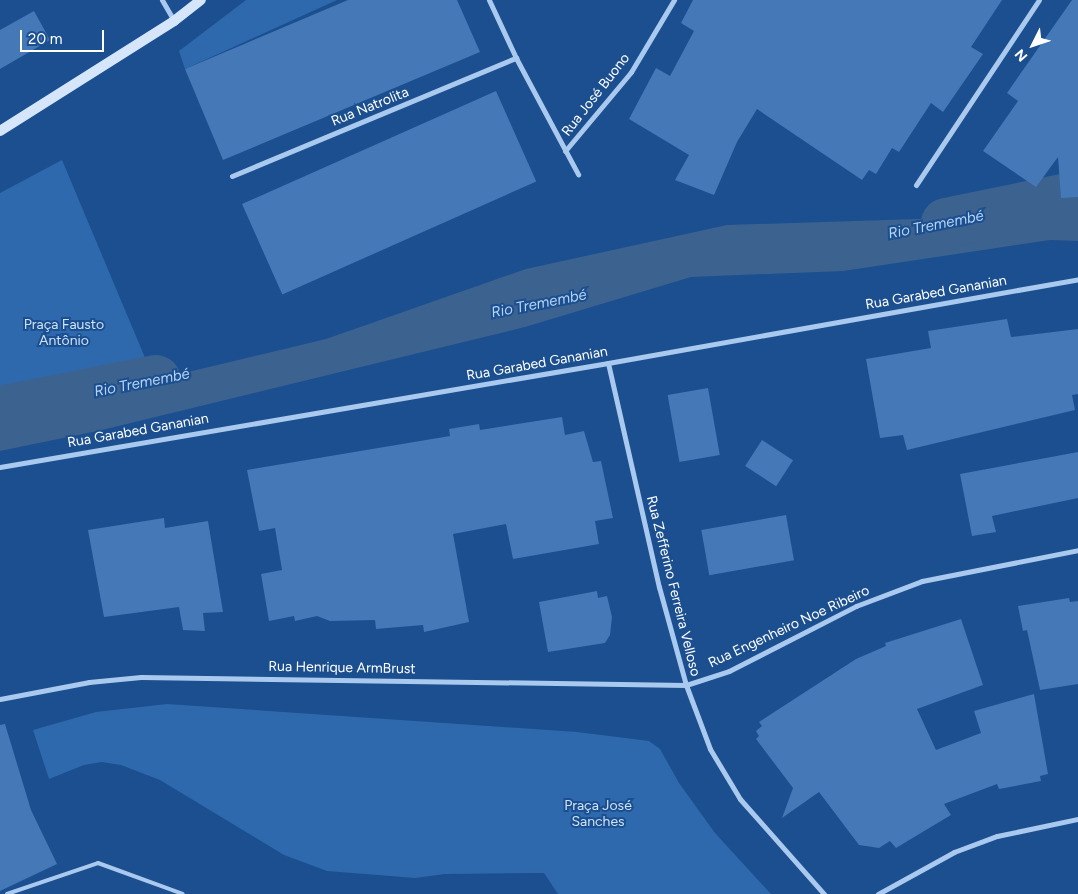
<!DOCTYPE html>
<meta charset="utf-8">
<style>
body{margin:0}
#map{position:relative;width:1078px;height:894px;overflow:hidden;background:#1b4f8f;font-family:Figtree,sans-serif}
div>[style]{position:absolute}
.green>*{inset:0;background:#2e69ad}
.water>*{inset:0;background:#3c6290}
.river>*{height:50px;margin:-25px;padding:0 25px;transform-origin:25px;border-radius:25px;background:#3c6290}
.building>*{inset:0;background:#4478b7;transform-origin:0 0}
.service>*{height:4px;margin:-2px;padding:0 2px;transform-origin:2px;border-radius:2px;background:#a9c9ee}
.minor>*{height:5px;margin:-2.5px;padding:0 2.5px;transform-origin:2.5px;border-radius:2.5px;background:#a9c9ee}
.secondary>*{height:10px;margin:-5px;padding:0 5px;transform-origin:5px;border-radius:5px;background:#d6e6fa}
span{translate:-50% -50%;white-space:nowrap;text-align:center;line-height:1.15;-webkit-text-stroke:4px #1b4f8f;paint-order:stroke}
.street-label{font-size:14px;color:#fff}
.park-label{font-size:14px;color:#cfe3fa}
.water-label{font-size:15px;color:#b5d3f5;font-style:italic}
.north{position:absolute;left:1008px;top:20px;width:50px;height:50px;-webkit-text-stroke:4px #1b4f8f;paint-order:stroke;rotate:229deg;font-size:14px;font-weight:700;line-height:20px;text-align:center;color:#fff}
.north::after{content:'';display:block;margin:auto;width:18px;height:22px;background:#fff;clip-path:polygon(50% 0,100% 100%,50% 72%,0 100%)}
.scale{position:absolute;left:20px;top:30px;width:84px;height:22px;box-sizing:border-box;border:2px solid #fff;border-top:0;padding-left:6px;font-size:15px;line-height:18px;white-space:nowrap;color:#fff;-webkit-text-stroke:4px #1b4f8f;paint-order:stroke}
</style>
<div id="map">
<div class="green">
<i style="clip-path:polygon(246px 0,337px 0,185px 69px,179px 51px)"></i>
<i style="clip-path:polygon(62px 160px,154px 379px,0 417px,0 193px)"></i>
<i style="clip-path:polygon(167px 704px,577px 732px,649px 741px,660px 749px,679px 783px,715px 833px,771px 894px,558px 894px,544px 873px,445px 874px,415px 878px,327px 871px,284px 855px,160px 780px,121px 765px,102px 762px,84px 765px,49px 779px,33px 730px,96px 712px)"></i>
</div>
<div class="water">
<i style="clip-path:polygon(1078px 201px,1078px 241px,1050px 240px,843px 271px,691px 277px,525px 327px,102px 430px,0 451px,0 417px,326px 339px,526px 269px,727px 225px,948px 218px)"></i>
</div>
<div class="river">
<i style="left:946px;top:223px;width:135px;rotate:-11.6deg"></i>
<i style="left:0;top:411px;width:159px;rotate:-11.2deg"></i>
</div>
<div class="building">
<i style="clip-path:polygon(348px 0,457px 0,480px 52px,223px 160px,185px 69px)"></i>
<i style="clip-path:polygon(693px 0,1002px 0,971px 47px,983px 54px,943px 112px,931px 103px,899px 152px,892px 148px,876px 174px,869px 170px,862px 180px,757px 109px,737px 142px,714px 195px,675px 180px,689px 155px,629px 119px,656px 68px,670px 76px,694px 31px,681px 23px)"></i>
<i style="clip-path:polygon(1072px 0,1078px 0,1078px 197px,1061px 198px,1058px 157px,1036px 187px,983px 151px,1018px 101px,1007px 93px)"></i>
<i style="clip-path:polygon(34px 11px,50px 40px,0 69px,0 30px)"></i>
<i style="left:496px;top:91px;width:99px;height:278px;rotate:66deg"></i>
<i style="clip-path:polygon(1007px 319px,1011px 337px,1078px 329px,1078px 394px,1072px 395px,1075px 410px,907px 450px,903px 435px,880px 438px,866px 359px,931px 348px,928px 331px)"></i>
<i style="left:708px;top:388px;width:68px;height:41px;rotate:80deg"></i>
<i style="clip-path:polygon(562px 417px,565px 435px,584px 431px,593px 462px,601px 461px,613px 518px,595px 521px,599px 544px,513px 559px,506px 524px,453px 534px,469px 622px,424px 632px,423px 625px,376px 629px,375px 620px,330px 621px,317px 616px,295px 621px,294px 616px,269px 621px,261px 574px,282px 570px,275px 528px,259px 531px,247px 470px,450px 436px,449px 429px,479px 424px,480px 430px)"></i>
<i style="left:762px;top:440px;width:37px;height:31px;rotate:33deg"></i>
<i style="clip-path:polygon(1078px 452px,1078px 498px,992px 516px,996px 532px,972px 536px,960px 474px)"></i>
<i style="left:786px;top:515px;width:46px;height:86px;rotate:80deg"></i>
<i style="clip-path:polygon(164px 518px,165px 528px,208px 521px,223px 612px,203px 613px,205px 631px,183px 630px,179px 607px,104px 617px,88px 530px)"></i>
<i style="clip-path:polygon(597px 591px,598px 598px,607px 596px,612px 617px,610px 635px,605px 643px,548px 652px,539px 602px)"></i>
<i style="clip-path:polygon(1069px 598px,1070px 602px,1078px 601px,1078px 684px,1040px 690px,1027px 630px,1023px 631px,1018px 606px)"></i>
<i style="clip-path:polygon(961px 619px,983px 685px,917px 709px,936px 750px,981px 733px,974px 711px,1034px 694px,1048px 774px,1040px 776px,1041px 781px,999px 789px,997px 784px,944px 804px,951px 815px,896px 848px,890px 841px,879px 848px,859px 845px,819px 792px,782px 818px,793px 788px,756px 739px,759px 736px,756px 731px,762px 726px,759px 722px,856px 659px,886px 646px,885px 643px)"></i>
<i style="clip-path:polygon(5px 724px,31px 810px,57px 864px,0 891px,0 725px)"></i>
</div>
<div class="service">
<i style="left:7px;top:894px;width:96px;rotate:-18.8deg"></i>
<i style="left:98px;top:863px;width:90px;rotate:20deg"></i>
</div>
<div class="minor">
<i style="left:162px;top:0;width:24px;rotate:60deg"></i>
<i style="left:489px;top:0;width:64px;rotate:65deg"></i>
<i style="left:516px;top:58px;width:132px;rotate:61.9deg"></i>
<i style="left:565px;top:151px;width:103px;rotate:-50.1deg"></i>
<i style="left:631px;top:72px;width:84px;rotate:-59.2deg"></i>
<i style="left:232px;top:176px;width:308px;rotate:-22.6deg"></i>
<i style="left:916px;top:185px;width:222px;rotate:-56.4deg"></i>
<i style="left:608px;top:363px;width:230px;rotate:77.2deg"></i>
<i style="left:659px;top:587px;width:102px;rotate:74.6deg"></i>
<i style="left:686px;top:685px;width:68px;rotate:69.4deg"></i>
<i style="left:710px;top:749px;width:58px;rotate:59deg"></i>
<i style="left:740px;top:799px;width:127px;rotate:48.5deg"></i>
<i style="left:0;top:467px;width:617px;rotate:-9.71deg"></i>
<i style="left:608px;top:363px;width:477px;rotate:-10.1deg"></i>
<i style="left:0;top:699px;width:91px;rotate:-10.8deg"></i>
<i style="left:89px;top:682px;width:52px;rotate:-5.5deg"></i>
<i style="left:141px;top:677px;width:545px;rotate:0.84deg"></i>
<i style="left:686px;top:685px;width:45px;rotate:-18deg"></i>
<i style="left:729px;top:671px;width:143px;rotate:-27.1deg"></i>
<i style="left:856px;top:606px;width:71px;rotate:-20.7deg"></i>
<i style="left:922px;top:581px;width:159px;rotate:-11.2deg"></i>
<i style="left:878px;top:894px;width:87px;rotate:-28.9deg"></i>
<i style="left:954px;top:852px;width:46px;rotate:-20.4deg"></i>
<i style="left:997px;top:836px;width:83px;rotate:-11.9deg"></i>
</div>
<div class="secondary">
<i style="left:0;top:131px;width:206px;rotate:-32.3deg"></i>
<i style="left:174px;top:21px;width:34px;rotate:-38deg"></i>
</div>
<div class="street-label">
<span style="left:596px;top:95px;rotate:-52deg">Rua José Buono</span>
<span style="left:370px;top:107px;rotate:-22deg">Rua Natrolita</span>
<span style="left:936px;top:293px;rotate:-10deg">Rua Garabed Gananian</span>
<span style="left:537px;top:364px;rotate:-10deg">Rua Garabed Gananian</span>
<span style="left:138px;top:431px;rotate:-10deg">Rua Garabed Gananian</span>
<span style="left:673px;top:586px;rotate:76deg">Rua Zefferino Ferreira Velloso</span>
<span style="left:789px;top:627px;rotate:-25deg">Rua Engenheiro Noe Ribeiro</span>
<span style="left:342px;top:668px;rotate:1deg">Rua Henrique ArmBrust</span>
</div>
<div class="park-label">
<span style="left:64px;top:333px">Praça Fausto<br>Antônio</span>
<span style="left:598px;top:814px">Praça José<br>Sanches</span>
</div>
<div class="water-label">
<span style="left:936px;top:225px;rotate:-11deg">Rio Tremembé</span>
<span style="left:539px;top:304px;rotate:-11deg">Rio Tremembé</span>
<span style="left:142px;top:383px;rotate:-11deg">Rio Tremembé</span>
</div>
<div class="north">N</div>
<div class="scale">20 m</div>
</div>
